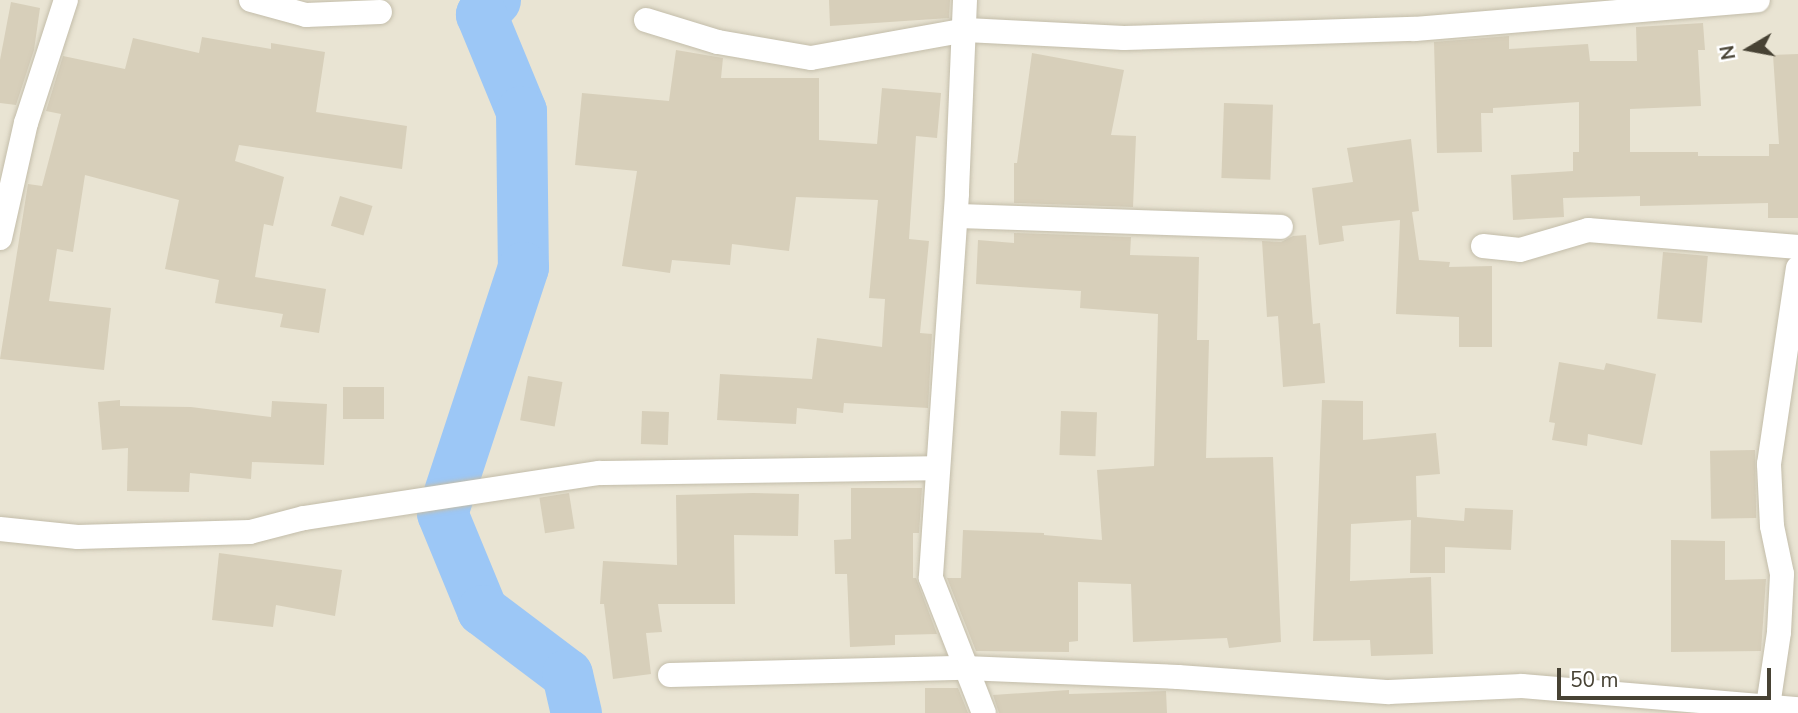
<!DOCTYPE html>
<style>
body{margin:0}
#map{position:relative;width:1798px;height:713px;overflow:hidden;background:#f4f1e5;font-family:"Nunito Sans",sans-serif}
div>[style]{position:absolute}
.residential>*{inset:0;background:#e9e4d3;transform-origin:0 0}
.river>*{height:51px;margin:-25.5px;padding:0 25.5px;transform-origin:25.5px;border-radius:25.5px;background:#9cc7f6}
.building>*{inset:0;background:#d7cfba;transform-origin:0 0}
.roads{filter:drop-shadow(0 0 2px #c3bdaa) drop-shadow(0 0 2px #c3bdaa)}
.minor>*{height:24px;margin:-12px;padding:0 12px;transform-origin:12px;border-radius:12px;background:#fff}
span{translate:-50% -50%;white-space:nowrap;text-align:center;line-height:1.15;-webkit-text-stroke:6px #fff;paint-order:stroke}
.north{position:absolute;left:1714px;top:14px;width:70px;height:70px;-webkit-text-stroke:5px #fff;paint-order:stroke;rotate:260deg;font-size:19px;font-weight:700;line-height:28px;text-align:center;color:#474234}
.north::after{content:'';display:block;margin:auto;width:24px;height:32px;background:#474234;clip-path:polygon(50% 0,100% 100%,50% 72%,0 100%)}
.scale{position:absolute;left:1557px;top:668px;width:214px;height:32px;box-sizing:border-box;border:4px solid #474234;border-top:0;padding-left:9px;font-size:21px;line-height:24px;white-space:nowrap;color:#474234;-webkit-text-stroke:5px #fff;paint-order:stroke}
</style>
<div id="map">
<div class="residential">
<i style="left:0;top:0;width:1798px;height:713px"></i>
</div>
<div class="river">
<i style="left:495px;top:0;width:20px;rotate:135deg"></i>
<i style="left:481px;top:14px;width:105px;rotate:67.6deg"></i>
<i style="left:521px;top:111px;width:156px;rotate:89.3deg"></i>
<i style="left:523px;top:267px;width:259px;rotate:108.2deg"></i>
<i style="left:442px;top:513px;width:105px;rotate:67.6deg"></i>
<i style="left:482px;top:610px;width:106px;rotate:37deg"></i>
<i style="left:567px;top:674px;width:40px;rotate:77deg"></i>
</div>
<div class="building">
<i style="clip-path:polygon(829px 0,950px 0,949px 18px,830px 26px)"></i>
<i style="clip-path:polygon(11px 2px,40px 8px,34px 50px,16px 105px,0 103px,0 60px)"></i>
<i style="clip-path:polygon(1703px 23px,1705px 50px,1698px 50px,1701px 106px,1630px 109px,1630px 152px,1698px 152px,1698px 156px,1769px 156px,1769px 144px,1779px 144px,1773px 55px,1798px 54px,1798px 218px,1768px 218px,1768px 203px,1640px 206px,1640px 196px,1563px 198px,1564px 217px,1513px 220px,1511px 175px,1573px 171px,1573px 152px,1579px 152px,1579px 102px,1493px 108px,1493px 113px,1481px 113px,1482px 152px,1437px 153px,1434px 42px,1509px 36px,1509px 49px,1588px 44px,1590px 61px,1637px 61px,1636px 27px)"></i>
<i style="clip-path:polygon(202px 37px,271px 49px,271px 43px,325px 52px,316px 112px,407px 126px,402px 169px,239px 145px,235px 161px,284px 177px,273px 226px,264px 224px,255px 277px,326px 289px,319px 333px,280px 327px,283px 314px,215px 303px,219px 280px,165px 269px,179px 200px,85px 175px,73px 252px,57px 249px,49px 301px,111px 308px,104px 370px,0 359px,28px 184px,42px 186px,61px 114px,46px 111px,63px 56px,125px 69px,133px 38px,199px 53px)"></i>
<i style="clip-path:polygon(676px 50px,723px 58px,721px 78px,819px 78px,819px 140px,877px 144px,882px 88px,941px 93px,937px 138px,916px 136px,909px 239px,929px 241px,920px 333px,932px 334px,928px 408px,844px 403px,843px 413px,797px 408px,796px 424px,717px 420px,720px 374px,812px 379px,817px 338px,882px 347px,885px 299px,869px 298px,878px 200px,796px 197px,789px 251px,732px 244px,730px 265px,672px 260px,670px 273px,622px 266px,637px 171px,575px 165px,582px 93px,669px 101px)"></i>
<i style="clip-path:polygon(1032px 53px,1124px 70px,1111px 135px,1136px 136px,1133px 207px,1014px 203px,1014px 163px,1017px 163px)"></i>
<i style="left:1224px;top:103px;width:49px;height:75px;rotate:2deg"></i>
<i style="clip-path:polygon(1411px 139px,1419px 211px,1412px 212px,1419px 260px,1450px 262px,1449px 267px,1492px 266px,1492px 347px,1459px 347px,1459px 317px,1396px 314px,1400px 220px,1342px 226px,1344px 241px,1319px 245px,1312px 188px,1353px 182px,1347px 148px)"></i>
<i style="left:340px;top:196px;width:34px;height:31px;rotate:17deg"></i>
<i style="clip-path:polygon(1014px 233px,1131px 237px,1130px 255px,1199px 257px,1197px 340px,1209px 340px,1206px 458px,1273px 457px,1281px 642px,1229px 648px,1227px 638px,1133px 642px,1131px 584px,1078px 582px,1078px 641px,1069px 642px,1069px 652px,976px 651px,947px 578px,961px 578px,963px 530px,1044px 533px,1044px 535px,1102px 540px,1097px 470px,1154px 466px,1158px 314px,1080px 308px,1081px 291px,976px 284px,978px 240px,1014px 243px)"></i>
<i style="clip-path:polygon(1306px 235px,1313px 324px,1320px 323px,1325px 383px,1283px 387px,1278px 316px,1267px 317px,1262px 241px,1281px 242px,1293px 236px)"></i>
<i style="left:1663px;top:252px;width:45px;height:67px;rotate:5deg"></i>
<i style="clip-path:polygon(1559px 362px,1604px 370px,1606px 363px,1656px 374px,1642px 445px,1588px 434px,1587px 446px,1552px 440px,1555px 423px,1549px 422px)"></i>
<i style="left:528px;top:376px;width:35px;height:45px;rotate:10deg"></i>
<i style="left:343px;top:387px;width:41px;height:32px"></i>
<i style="clip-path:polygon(120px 400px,120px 406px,191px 407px,271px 417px,272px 401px,327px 404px,324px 465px,252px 462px,251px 479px,190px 473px,189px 492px,127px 491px,128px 448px,102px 450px,98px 402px)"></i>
<i style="clip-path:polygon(1322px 400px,1363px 401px,1363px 440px,1436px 433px,1440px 474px,1416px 476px,1417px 517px,1464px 521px,1465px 508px,1513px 510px,1511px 550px,1445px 547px,1445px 573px,1410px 573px,1411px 520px,1351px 524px,1350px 581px,1431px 577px,1433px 654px,1371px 656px,1370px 640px,1313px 641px)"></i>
<i style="left:642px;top:411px;width:27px;height:33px;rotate:2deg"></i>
<i style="left:1061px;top:411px;width:36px;height:44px;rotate:2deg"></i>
<i style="left:1755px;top:450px;width:68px;height:45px;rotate:89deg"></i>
<i style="clip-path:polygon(851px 488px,922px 488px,919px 533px,913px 533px,913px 578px,916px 578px,937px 634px,895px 635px,895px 645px,850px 647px,847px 574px,835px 574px,834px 540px,851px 539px)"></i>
<i style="left:569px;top:493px;width:36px;height:30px;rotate:81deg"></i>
<i style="clip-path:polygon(753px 493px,799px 494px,798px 536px,734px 535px,735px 604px,658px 604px,662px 632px,646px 633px,651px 674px,613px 679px,604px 604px,600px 604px,603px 561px,677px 565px,676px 495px)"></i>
<i style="clip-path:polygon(1671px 540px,1725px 541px,1725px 580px,1766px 579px,1761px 651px,1671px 652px)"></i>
<i style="clip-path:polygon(219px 553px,342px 570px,335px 616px,276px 605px,273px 627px,212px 620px)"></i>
<i style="clip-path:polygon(925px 688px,958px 688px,968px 713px,925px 713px)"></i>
<i style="clip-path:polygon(1069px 690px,1069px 694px,1166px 691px,1167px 713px,999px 713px,993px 695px)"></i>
</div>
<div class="roads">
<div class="minor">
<i style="left:251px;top:0;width:57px;rotate:15.3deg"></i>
<i style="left:306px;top:15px;width:74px;rotate:-2.3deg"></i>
<i style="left:965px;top:0;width:194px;rotate:92.4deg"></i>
<i style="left:957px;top:194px;width:385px;rotate:93.9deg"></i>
<i style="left:931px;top:578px;width:145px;rotate:68.6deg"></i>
<i style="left:646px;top:20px;width:75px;rotate:17deg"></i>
<i style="left:718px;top:42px;width:94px;rotate:9.8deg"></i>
<i style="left:811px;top:58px;width:158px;rotate:-10.2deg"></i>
<i style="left:966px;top:30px;width:158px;rotate:2.9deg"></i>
<i style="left:1124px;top:38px;width:291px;rotate:-1.8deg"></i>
<i style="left:1415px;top:29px;width:344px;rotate:-4.8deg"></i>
<i style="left:956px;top:216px;width:325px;rotate:1.9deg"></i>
<i style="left:0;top:238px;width:118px;rotate:-77.3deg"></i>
<i style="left:26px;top:123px;width:129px;rotate:-72deg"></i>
<i style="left:1483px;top:246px;width:37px;rotate:6deg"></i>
<i style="left:1520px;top:250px;width:71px;rotate:-16.4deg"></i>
<i style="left:1588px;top:230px;width:211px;rotate:4.6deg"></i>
<i style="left:0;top:529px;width:78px;rotate:5.9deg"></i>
<i style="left:78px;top:537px;width:172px;rotate:-1.7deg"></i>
<i style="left:250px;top:532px;width:56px;rotate:-14.5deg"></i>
<i style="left:304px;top:518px;width:298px;rotate:-8.7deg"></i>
<i style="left:599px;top:473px;width:339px;rotate:-0.8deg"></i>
<i style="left:670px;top:675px;width:295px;rotate:-1.4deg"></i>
<i style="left:965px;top:668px;width:213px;rotate:2.4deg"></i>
<i style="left:1178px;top:677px;width:212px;rotate:4.1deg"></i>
<i style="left:1389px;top:692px;width:133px;rotate:-2.6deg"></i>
<i style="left:1522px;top:686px;width:277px;rotate:4.8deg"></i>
<i style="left:1768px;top:706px;width:75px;rotate:-81.5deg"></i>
<i style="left:1779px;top:632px;width:58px;rotate:-87deg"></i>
<i style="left:1782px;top:574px;width:49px;rotate:-101.8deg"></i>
<i style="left:1772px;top:526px;width:62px;rotate:-92.8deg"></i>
<i style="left:1769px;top:464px;width:198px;rotate:-81.6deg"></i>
</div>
</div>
<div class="north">N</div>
<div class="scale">50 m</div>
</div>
